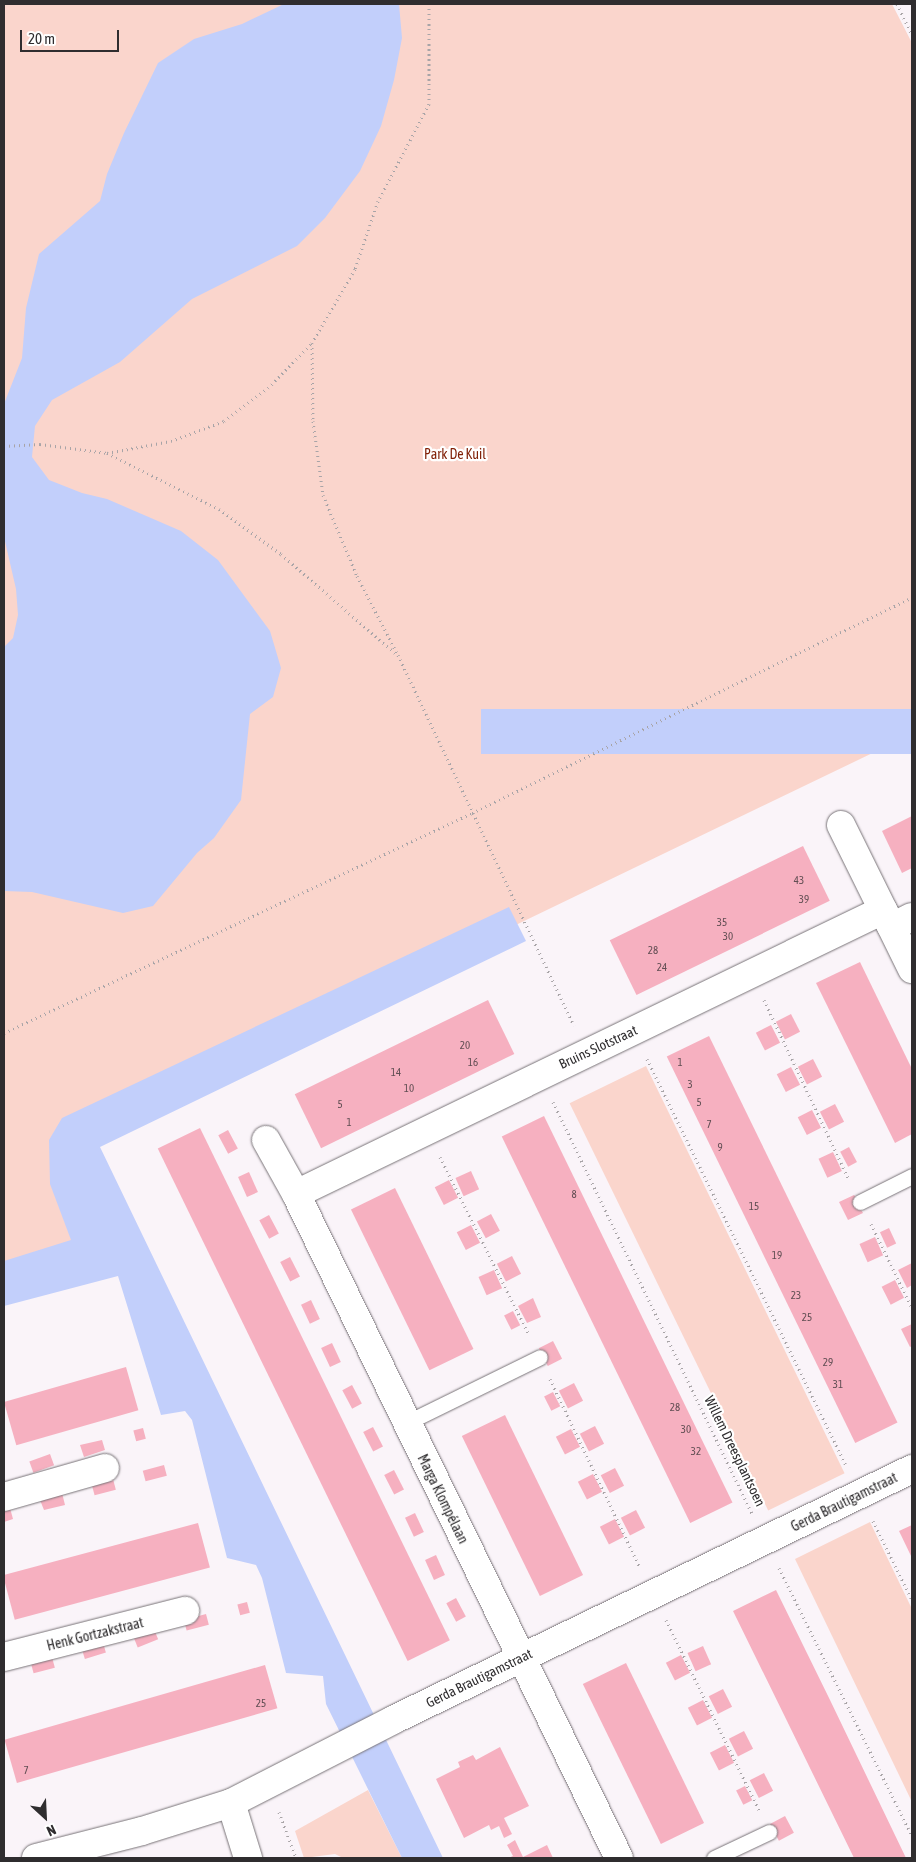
<!DOCTYPE html>
<meta charset="utf-8">
<style>
body{margin:0}
#map{position:relative;width:916px;height:1862px;overflow:hidden;background:#faf4f9;font-family:"Asap Condensed",sans-serif}
div>[style]{position:absolute}
.green>*{inset:0;background:#fad5cc;transform-origin:0 0}
.water>*{inset:0;background:#c2cffb;transform-origin:0 0}
.building>*{inset:0;background:#f6b0c0;transform-origin:0 0}
.path>*{height:3px;margin-top:-1.5px;transform-origin:0;background:repeating-linear-gradient(90deg,#a8a4a7 0 1px,transparent 0 5px)}
.roads{filter:drop-shadow(0 0 1px #787377) drop-shadow(0 0 1px #787377)}
.service>*{height:15px;margin:-7.5px;padding:0 7.5px;transform-origin:7.5px;border-radius:7.5px;background:#fff}
.minor>*{height:28px;margin:-14px;padding:0 14px;transform-origin:14px;border-radius:14px;background:#fff}
.tertiary>*{height:28px;margin:-14px;padding:0 14px;transform-origin:14px;border-radius:14px;background:#fff}
span{translate:-50% -50%;white-space:nowrap;text-align:center;line-height:1.15;-webkit-text-stroke:4.5px #fff;paint-order:stroke}
.number-label{font-size:11px;color:#614e53}
.number-label span{-webkit-text-stroke-width:0}
.park-label{font-size:14px;color:#801f06}
.street-label{font-size:14px;color:#2f2d2f}
.frame{position:absolute;inset:0;border:5px solid #2f2d2f;pointer-events:none}
.north{position:absolute;left:20px;top:1792px;width:50px;height:50px;-webkit-text-stroke:4px #fff;paint-order:stroke;rotate:155deg;font-size:14px;font-weight:700;line-height:20px;text-align:center;color:#2f2d2f}
.north::after{content:'';display:block;margin:auto;width:18px;height:22px;background:#2f2d2f;clip-path:polygon(50% 0,100% 100%,50% 72%,0 100%)}
.scale{position:absolute;left:20px;top:30px;width:99px;height:22px;box-sizing:border-box;border:2px solid #2f2d2f;border-top:0;padding-left:6px;font-size:15px;line-height:18px;white-space:nowrap;color:#2f2d2f;-webkit-text-stroke:4px #fff;paint-order:stroke}
</style>
<div id="map">
<div class="green">
<i style="clip-path:polygon(4px 4px,892px 4px,912px 43px,912px 734px,74px 1138px,99px 1260px,4px 1285px)"></i>
<i style="left:646px;top:1066px;width:453px;height:85px;rotate:64deg"></i>
<i style="clip-path:polygon(870px 1522px,912px 1609px,912px 1802px,795px 1559px)"></i>
<i style="clip-path:polygon(368px 1790px,402px 1858px,343px 1858px,335px 1854px,304px 1858px,295px 1831px)"></i>
</div>
<div class="water">
<i style="clip-path:polygon(284px 4px,399px 4px,402px 38px,394px 80px,381px 126px,360px 171px,325px 218px,297px 246px,192px 299px,120px 362px,52px 400px,35px 426px,32px 457px,49px 480px,82px 493px,107px 499px,181px 531px,218px 560px,270px 631px,281px 668px,273px 697px,250px 714px,241px 800px,214px 838px,197px 853px,153px 906px,123px 913px,32px 892px,4px 891px,4px 647px,13px 638px,18px 615px,16px 589px,4px 537px,4px 404px,22px 358px,26px 308px,39px 254px,100px 201px,107px 174px,124px 133px,158px 63px,194px 39px,242px 24px)"></i>
<i style="left:912px;top:709px;width:45px;height:431px;rotate:90deg"></i>
<i style="clip-path:polygon(509px 907px,526px 941px,100px 1147px,443px 1858px,402px 1858px,326px 1704px,323px 1676px,286px 1673px,262px 1578px,256px 1565px,227px 1558px,192px 1420px,185px 1411px,161px 1415px,118px 1276px,4px 1306px,4px 1261px,71px 1240px,50px 1184px,49px 1140px,62px 1118px)"></i>
</div>
<div class="building">
<i style="clip-path:polygon(912px 816px,912px 868px,902px 873px,882px 831px)"></i>
<i style="left:803px;top:846px;width:61px;height:215px;rotate:64deg"></i>
<i style="clip-path:polygon(860px 962px,912px 1069px,912px 1134px,895px 1143px,816px 983px)"></i>
<i style="left:488px;top:1000px;width:60px;height:215px;rotate:64deg"></i>
<i style="left:791px;top:1014px;width:20px;height:17px;rotate:63deg"></i>
<i style="left:771px;top:1025px;width:20px;height:17px;rotate:63deg"></i>
<i style="left:709px;top:1036px;width:430px;height:47px;rotate:64deg"></i>
<i style="left:813px;top:1059px;width:20px;height:17px;rotate:63deg"></i>
<i style="left:791px;top:1067px;width:20px;height:16px;rotate:63deg"></i>
<i style="left:835px;top:1104px;width:20px;height:17px;rotate:63deg"></i>
<i style="left:812px;top:1110px;width:20px;height:16px;rotate:63deg"></i>
<i style="left:544px;top:1116px;width:430px;height:47px;rotate:64deg"></i>
<i style="left:200px;top:1128px;width:570px;height:47px;rotate:64deg"></i>
<i style="left:228px;top:1130px;width:21px;height:11px;rotate:62deg"></i>
<i style="left:849px;top:1147px;width:17px;height:10px;rotate:62deg"></i>
<i style="left:833px;top:1152px;width:21px;height:16px;rotate:65deg"></i>
<i style="left:471px;top:1171px;width:20px;height:17px;rotate:66deg"></i>
<i style="left:249px;top:1172px;width:22px;height:12px;rotate:66deg"></i>
<i style="left:449px;top:1180px;width:20px;height:16px;rotate:63deg"></i>
<i style="left:395px;top:1188px;width:179px;height:49px;rotate:64deg"></i>
<i style="clip-path:polygon(854px 1195px,860px 1202px,858px 1204px,863px 1213px,848px 1220px,839px 1202px)"></i>
<i style="left:491px;top:1214px;width:19px;height:16px;rotate:62deg"></i>
<i style="left:269px;top:1215px;width:21px;height:11px;rotate:62deg"></i>
<i style="left:471px;top:1225px;width:20px;height:16px;rotate:63deg"></i>
<i style="left:889px;top:1228px;width:17px;height:10px;rotate:65deg"></i>
<i style="left:875px;top:1237px;width:20px;height:17px;rotate:66deg"></i>
<i style="left:512px;top:1256px;width:20px;height:17px;rotate:63deg"></i>
<i style="left:290px;top:1257px;width:22px;height:11px;rotate:63deg"></i>
<i style="clip-path:polygon(912px 1263px,912px 1285px,907px 1288px,898px 1270px)"></i>
<i style="left:494px;top:1270px;width:20px;height:17px;rotate:66deg"></i>
<i style="left:895px;top:1280px;width:20px;height:15px;rotate:63deg"></i>
<i style="clip-path:polygon(533px 1298px,541px 1317px,527px 1323px,518px 1306px)"></i>
<i style="left:311px;top:1300px;width:21px;height:11px;rotate:65deg"></i>
<i style="left:513px;top:1311px;width:16px;height:10px;rotate:63deg"></i>
<i style="clip-path:polygon(912px 1324px,912px 1346px,910px 1347px,901px 1329px)"></i>
<i style="left:553px;top:1341px;width:20px;height:16px;rotate:63deg"></i>
<i style="left:332px;top:1343px;width:21px;height:12px;rotate:65deg"></i>
<i style="left:126px;top:1367px;width:45px;height:127px;rotate:74deg"></i>
<i style="left:574px;top:1383px;width:20px;height:17px;rotate:63deg"></i>
<i style="left:352px;top:1385px;width:21px;height:11px;rotate:62deg"></i>
<i style="left:553px;top:1392px;width:16px;height:10px;rotate:63deg"></i>
<i style="left:505px;top:1415px;width:178px;height:48px;rotate:64deg"></i>
<i style="left:595px;top:1426px;width:20px;height:17px;rotate:63deg"></i>
<i style="left:373px;top:1427px;width:22px;height:11px;rotate:63deg"></i>
<i style="left:143px;top:1428px;width:11px;height:10px;rotate:75deg"></i>
<i style="left:571px;top:1429px;width:20px;height:17px;rotate:63deg"></i>
<i style="clip-path:polygon(102px 1440px,105px 1450px,84px 1457px,80px 1445px)"></i>
<i style="left:50px;top:1454px;width:12px;height:22px;rotate:70deg"></i>
<i style="left:164px;top:1465px;width:11px;height:22px;rotate:75deg"></i>
<i style="left:615px;top:1468px;width:20px;height:16px;rotate:63deg"></i>
<i style="left:394px;top:1470px;width:22px;height:11px;rotate:63deg"></i>
<i style="left:593px;top:1474px;width:20px;height:17px;rotate:63deg"></i>
<i style="left:113px;top:1479px;width:11px;height:22px;rotate:75deg"></i>
<i style="clip-path:polygon(62px 1493px,65px 1505px,44px 1510px,40px 1500px)"></i>
<i style="clip-path:polygon(10px 1508px,13px 1519px,4px 1522px,4px 1510px)"></i>
<i style="left:636px;top:1510px;width:20px;height:17px;rotate:63deg"></i>
<i style="left:415px;top:1513px;width:21px;height:11px;rotate:65deg"></i>
<i style="left:615px;top:1519px;width:20px;height:17px;rotate:63deg"></i>
<i style="left:198px;top:1523px;width:46px;height:202px;rotate:75deg"></i>
<i style="clip-path:polygon(912px 1525px,912px 1558px,899px 1531px)"></i>
<i style="left:436px;top:1555px;width:22px;height:12px;rotate:66deg"></i>
<i style="clip-path:polygon(776px 1590px,830px 1700px,906px 1858px,854px 1858px,787px 1721px,733px 1611px)"></i>
<i style="left:456px;top:1598px;width:21px;height:11px;rotate:62deg"></i>
<i style="left:247px;top:1602px;width:11px;height:10px;rotate:75deg"></i>
<i style="left:206px;top:1614px;width:11px;height:23px;rotate:75deg"></i>
<i style="left:154px;top:1629px;width:11px;height:22px;rotate:68deg"></i>
<i style="left:103px;top:1643px;width:10px;height:22px;rotate:73deg"></i>
<i style="left:703px;top:1646px;width:20px;height:17px;rotate:66deg"></i>
<i style="left:681px;top:1655px;width:20px;height:17px;rotate:63deg"></i>
<i style="left:52px;top:1657px;width:11px;height:22px;rotate:75deg"></i>
<i style="left:626px;top:1663px;width:178px;height:48px;rotate:64deg"></i>
<i style="left:265px;top:1665px;width:45px;height:271px;rotate:74deg"></i>
<i style="left:723px;top:1689px;width:20px;height:16px;rotate:63deg"></i>
<i style="left:703px;top:1700px;width:20px;height:17px;rotate:63deg"></i>
<i style="left:744px;top:1731px;width:20px;height:17px;rotate:63deg"></i>
<i style="left:725px;top:1745px;width:20px;height:17px;rotate:63deg"></i>
<i style="clip-path:polygon(500px 1747px,529px 1806px,504px 1818px,512px 1834px,504px 1838px,499px 1826px,491px 1830px,489px 1825px,464px 1838px,436px 1779px,460px 1767px,458px 1762px,473px 1755px,476px 1760px)"></i>
<i style="left:764px;top:1773px;width:20px;height:16px;rotate:63deg"></i>
<i style="left:745px;top:1786px;width:16px;height:10px;rotate:63deg"></i>
<i style="left:785px;top:1816px;width:19px;height:17px;rotate:62deg"></i>
<i style="clip-path:polygon(515px 1840px,523px 1857px,547px 1845px,553px 1858px,508px 1858px,513px 1856px,507px 1845px)"></i>
</div>
<div class="path">
<i style="left:429px;top:4px;width:100px;rotate:90deg"></i>
<i style="left:429px;top:104px;width:110px;rotate:117.7deg"></i>
<i style="left:378px;top:201px;width:72px;rotate:108.7deg"></i>
<i style="left:355px;top:269px;width:86px;rotate:120.2deg"></i>
<i style="left:312px;top:343px;width:78px;rotate:89.3deg"></i>
<i style="left:313px;top:421px;width:75px;rotate:82.3deg"></i>
<i style="left:323px;top:495px;width:88px;rotate:67.2deg"></i>
<i style="left:357px;top:576px;width:89px;rotate:62.6deg"></i>
<i style="left:398px;top:655px;width:410px;rotate:64.6deg"></i>
<i style="left:897px;top:4px;width:34px;rotate:64deg"></i>
<i style="left:4px;top:446px;width:36px;rotate:-3deg"></i>
<i style="left:40px;top:444px;width:68px;rotate:7.7deg"></i>
<i style="left:107px;top:453px;width:125px;rotate:26.6deg"></i>
<i style="left:219px;top:509px;width:77px;rotate:36deg"></i>
<i style="left:281px;top:554px;width:151px;rotate:41deg"></i>
<i style="left:107px;top:453px;width:65px;rotate:-10.6deg"></i>
<i style="left:171px;top:441px;width:57px;rotate:-20.7deg"></i>
<i style="left:224px;top:421px;width:55px;rotate:-36.9deg"></i>
<i style="left:268px;top:388px;width:62px;rotate:-45.7deg"></i>
<i style="left:764px;top:1000px;width:199px;rotate:64.7deg"></i>
<i style="left:4px;top:1033px;width:517px;rotate:-25.18deg"></i>
<i style="left:472px;top:813px;width:490px;rotate:-26.1deg"></i>
<i style="left:647px;top:1059px;width:453px;rotate:63.9deg"></i>
<i style="left:553px;top:1102px;width:457px;rotate:64.2deg"></i>
<i style="left:440px;top:1157px;width:199px;rotate:63.4deg"></i>
<i style="left:871px;top:1224px;width:93px;rotate:64deg"></i>
<i style="left:550px;top:1379px;width:209px;rotate:64.5deg"></i>
<i style="left:873px;top:1521px;width:88px;rotate:63.7deg"></i>
<i style="left:779px;top:1568px;width:299px;rotate:63.6deg"></i>
<i style="left:666px;top:1620px;width:212px;rotate:63.9deg"></i>
<i style="left:279px;top:1812px;width:49px;rotate:69.7deg"></i>
</div>
<div class="roads">
<div class="service">
<i style="left:860px;top:1202px;width:58px;rotate:-26.6deg"></i>
<i style="left:406px;top:1423px;width:149px;rotate:-26.2deg"></i>
<i style="left:714px;top:1858px;width:61px;rotate:-25.3deg"></i>
</div>
<div class="minor">
<i style="left:841px;top:825px;width:113px;rotate:63.7deg"></i>
<i style="left:892px;top:927px;width:22px;rotate:-27deg"></i>
<i style="left:266px;top:1140px;width:62px;rotate:60.9deg"></i>
<i style="left:296px;top:1194px;width:738px;rotate:64.06deg"></i>
<i style="left:296px;top:1194px;width:652px;rotate:-25.82deg"></i>
<i style="left:883px;top:910px;width:66px;rotate:63.8deg"></i>
<i style="left:4px;top:1497px;width:105px;rotate:-16deg"></i>
<i style="left:4px;top:1657px;width:187px;rotate:-14.3deg"></i>
<i style="left:231px;top:1803px;width:58px;rotate:72.8deg"></i>
</div>
<div class="tertiary">
<i style="left:36px;top:1858px;width:109px;rotate:-14.3deg"></i>
<i style="left:142px;top:1831px;width:93px;rotate:-17.5deg"></i>
<i style="left:231px;top:1803px;width:182px;rotate:-27.1deg"></i>
<i style="left:393px;top:1720px;width:577px;rotate:-25.81deg"></i>
</div>
</div>
<div class="number-label">
<span style="left:799px;top:880px">43</span>
<span style="left:804px;top:899px">39</span>
<span style="left:722px;top:922px">35</span>
<span style="left:728px;top:936px">30</span>
<span style="left:653px;top:950px">28</span>
<span style="left:662px;top:967px">24</span>
<span style="left:465px;top:1045px">20</span>
<span style="left:473px;top:1062px">16</span>
<span style="left:680px;top:1062px">1</span>
<span style="left:396px;top:1072px">14</span>
<span style="left:690px;top:1084px">3</span>
<span style="left:409px;top:1088px">10</span>
<span style="left:699px;top:1102px">5</span>
<span style="left:340px;top:1104px">5</span>
<span style="left:349px;top:1122px">1</span>
<span style="left:709px;top:1124px">7</span>
<span style="left:720px;top:1147px">9</span>
<span style="left:574px;top:1194px">8</span>
<span style="left:754px;top:1206px">15</span>
<span style="left:777px;top:1255px">19</span>
<span style="left:796px;top:1295px">23</span>
<span style="left:807px;top:1317px">25</span>
<span style="left:828px;top:1362px">29</span>
<span style="left:838px;top:1384px">31</span>
<span style="left:675px;top:1407px">28</span>
<span style="left:686px;top:1429px">30</span>
<span style="left:696px;top:1451px">32</span>
<span style="left:261px;top:1703px">25</span>
<span style="left:26px;top:1770px">7</span>
</div>
<div class="park-label">
<span style="left:455px;top:454px">Park De Kuil</span>
</div>
<div class="street-label">
<span style="left:598px;top:1047px;rotate:-25deg">Bruins Slotstraat</span>
<span style="left:735px;top:1451px;rotate:64deg">Willem Dreesplantsoen</span>
<span style="left:443px;top:1499px;rotate:64deg">Marga Klompélaan</span>
<span style="left:844px;top:1502px;rotate:-26deg">Gerda Brautigamstraat</span>
<span style="left:95px;top:1634px;rotate:-14deg">Henk Gortzakstraat</span>
<span style="left:479px;top:1678px;rotate:-26deg">Gerda Brautigamstraat</span>
</div>
<div class="frame"></div>
<div class="north">N</div>
<div class="scale">20 m</div>
</div>
